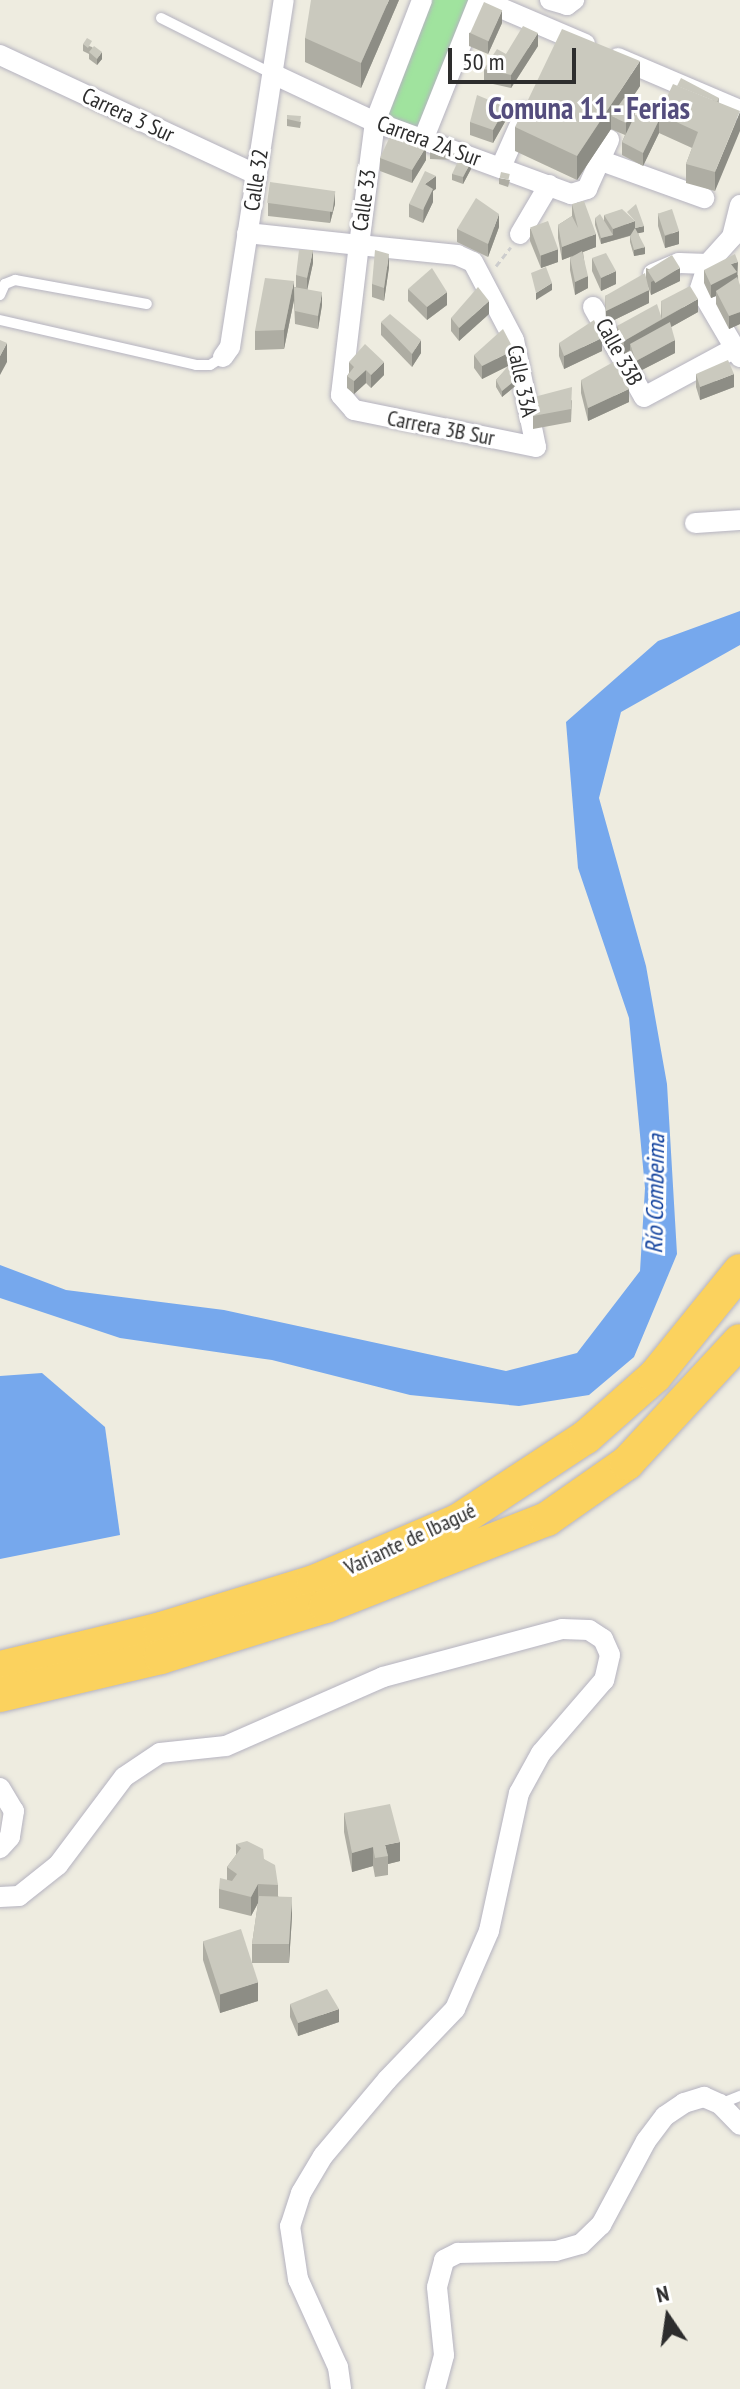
<!DOCTYPE html>
<meta charset="utf-8">
<style>
body{margin:0}
#map{position:relative;width:740px;height:2389px;overflow:hidden;background:#eeece0;font-family:"PT Sans Narrow",sans-serif}
div>[style]{position:absolute}
.green>*{inset:0;background:#a0e39e}
.water>*{inset:0;background:#76a8ed}
.path>*{height:3px;margin-top:-1.5px;transform-origin:0;background:repeating-linear-gradient(90deg,#cdcdcd 0 6px,transparent 0 10px)}
.roads{filter:drop-shadow(0 0 2px #b5b3c0) drop-shadow(0 0 2px #b5b3c0)}
.lane>*{height:10px;margin:-5px;padding:0 5px;transform-origin:5px;border-radius:5px;background:#fff}
.street>*{height:20px;margin:-10px;padding:0 10px;transform-origin:10px;border-radius:10px;background:#fff}
.highway>*{height:34px;margin:-17px;padding:0 17px;transform-origin:17px;border-radius:17px;background:#fbd25e}
.wall>*{inset:0;background:#aeada3}
.shaded-wall>*{inset:0;background:#8d8d85}
.building>*{inset:0;background:#cac9be;transform-origin:0 0}
span{translate:-50% -50%;white-space:nowrap;text-align:center;line-height:1.15;-webkit-text-stroke:6px #fff;paint-order:stroke}
.street-label{font-size:22px;color:#2d2d2d}
.water-label{font-size:24px;color:#11419d;font-style:italic}
.district-label{font-size:30px;color:#544d7d;font-weight:700}
.north{position:absolute;left:628px;top:2277px;width:80px;height:80px;-webkit-text-stroke:6px #fff;paint-order:stroke;rotate:347deg;font-size:22px;font-weight:700;line-height:32px;text-align:center;color:#2d2d2d}
.north::after{content:'';display:block;margin:auto;width:28px;height:36px;background:#2d2d2d;clip-path:polygon(50% 0,100% 100%,50% 72%,0 100%)}
.scale{position:absolute;left:448px;top:48px;width:128px;height:36px;box-sizing:border-box;border:4px solid #2d2d2d;border-top:0;padding-left:10px;font-size:24px;line-height:28px;white-space:nowrap;color:#2d2d2d;-webkit-text-stroke:6px #fff;paint-order:stroke}
</style>
<div id="map">
<div class="green">
<i style="clip-path:polygon(422px 0,479px 0,423px 140px,375px 122px)"></i>
</div>
<div class="water">
<i style="clip-path:polygon(740px 611px,740px 645px,621px 712px,599px 798px,646px 966px,667px 1084px,677px 1254px,634px 1357px,589px 1395px,519px 1406px,410px 1395px,272px 1360px,120px 1338px,0 1298px,0 1265px,66px 1290px,224px 1310px,506px 1371px,577px 1353px,640px 1271px,645px 1188px,629px 1018px,578px 868px,566px 722px,658px 641px)"></i>
<i style="clip-path:polygon(42px 1373px,105px 1427px,120px 1535px,0 1559px,0 1376px)"></i>
</div>
<div class="path">
<i style="left:496px;top:266px;width:24px;rotate:-52deg"></i>
</div>
<div class="roads">
<div class="lane">
<i style="left:161px;top:18px;width:125px;rotate:26.6deg"></i>
<i style="left:0;top:295px;width:12px;rotate:-66deg"></i>
<i style="left:5px;top:284px;width:11px;rotate:-22deg"></i>
<i style="left:15px;top:280px;width:134px;rotate:10.3deg"></i>
<i style="left:0;top:320px;width:201px;rotate:12.9deg"></i>
<i style="left:196px;top:365px;width:14px"></i>
<i style="left:210px;top:365px;width:15px;rotate:-32deg"></i>
<i style="left:720px;top:2104px;width:22px;rotate:-22deg"></i>
</div>
<div class="street">
<i style="left:482px;top:0;width:112px;rotate:23.1deg"></i>
<i style="left:550px;top:0;width:18px;rotate:16deg"></i>
<i style="left:567px;top:5px;width:9px;rotate:-36deg"></i>
<i style="left:0;top:55px;width:284px;rotate:25deg"></i>
<i style="left:618px;top:58px;width:133px;rotate:23.1deg"></i>
<i style="left:273px;top:74px;width:113px;rotate:25.2deg"></i>
<i style="left:375px;top:122px;width:209px;rotate:20.2deg"></i>
<i style="left:571px;top:194px;width:17px;rotate:-17deg"></i>
<i style="left:587px;top:189px;width:54px;rotate:-65.8deg"></i>
<i style="left:423px;top:140px;width:151px;rotate:-68.2deg"></i>
<i style="left:599px;top:160px;width:112px;rotate:19.9deg"></i>
<i style="left:501px;top:167px;width:59px;rotate:-66deg"></i>
<i style="left:740px;top:205px;width:33px;rotate:104deg"></i>
<i style="left:732px;top:237px;width:36px;rotate:132deg"></i>
<i style="left:708px;top:264px;width:26px;rotate:108deg"></i>
<i style="left:700px;top:289px;width:79px;rotate:59.5deg"></i>
<i style="left:247px;top:233px;width:113px;rotate:6.1deg"></i>
<i style="left:359px;top:245px;width:99px;rotate:5.8deg"></i>
<i style="left:457px;top:255px;width:17px;rotate:24deg"></i>
<i style="left:473px;top:262px;width:88px;rotate:62.3deg"></i>
<i style="left:514px;top:340px;width:109px;rotate:78.4deg"></i>
<i style="left:536px;top:447px;width:186px;rotate:-168.5deg"></i>
<i style="left:354px;top:410px;width:20px;rotate:-131deg"></i>
<i style="left:341px;top:395px;width:151px;rotate:-83.2deg"></i>
<i style="left:359px;top:245px;width:124px;rotate:-82.6deg"></i>
<i style="left:375px;top:122px;width:131px;rotate:-68.9deg"></i>
<i style="left:520px;top:234px;width:57px;rotate:-59.4deg"></i>
<i style="left:653px;top:274px;width:28px;rotate:-23deg"></i>
<i style="left:679px;top:263px;width:29px;rotate:2deg"></i>
<i style="left:593px;top:307px;width:103px;rotate:60.5deg"></i>
<i style="left:644px;top:397px;width:101px;rotate:-28.3deg"></i>
<i style="left:223px;top:357px;width:12px;rotate:-55deg"></i>
<i style="left:230px;top:347px;width:351px;rotate:-81.2deg"></i>
<i style="left:695px;top:523px;width:45px;rotate:-3.8deg"></i>
<i style="left:0;top:1788px;width:27px;rotate:59deg"></i>
<i style="left:14px;top:1811px;width:26px;rotate:99deg"></i>
<i style="left:10px;top:1837px;width:15px;rotate:132deg"></i>
<i style="left:0;top:1897px;width:19px;rotate:-3deg"></i>
<i style="left:19px;top:1896px;width:50px;rotate:-38.5deg"></i>
<i style="left:58px;top:1865px;width:110px;rotate:-53.1deg"></i>
<i style="left:124px;top:1777px;width:43px;rotate:-33.7deg"></i>
<i style="left:160px;top:1753px;width:66px;rotate:-6.1deg"></i>
<i style="left:226px;top:1746px;width:171px;rotate:-23.7deg"></i>
<i style="left:383px;top:1677px;width:185px;rotate:-15deg"></i>
<i style="left:562px;top:1629px;width:27px;rotate:2deg"></i>
<i style="left:589px;top:1630px;width:17px;rotate:33deg"></i>
<i style="left:603px;top:1639px;width:17px;rotate:66deg"></i>
<i style="left:610px;top:1655px;width:26px;rotate:103deg"></i>
<i style="left:604px;top:1680px;width:96px;rotate:130.8deg"></i>
<i style="left:541px;top:1753px;width:46px;rotate:118.8deg"></i>
<i style="left:519px;top:1793px;width:141px;rotate:102.3deg"></i>
<i style="left:489px;top:1931px;width:85px;rotate:113.6deg"></i>
<i style="left:455px;top:2009px;width:98px;rotate:133.8deg"></i>
<i style="left:387px;top:2080px;width:99px;rotate:130.1deg"></i>
<i style="left:323px;top:2156px;width:43px;rotate:120.7deg"></i>
<i style="left:301px;top:2193px;width:35px;rotate:108deg"></i>
<i style="left:290px;top:2226px;width:54px;rotate:81.4deg"></i>
<i style="left:298px;top:2279px;width:97px;rotate:65.6deg"></i>
<i style="left:338px;top:2367px;width:22px;rotate:82deg"></i>
<i style="left:435px;top:2389px;width:35px;rotate:-75deg"></i>
<i style="left:444px;top:2355px;width:68px;rotate:-95.9deg"></i>
<i style="left:437px;top:2287px;width:28px;rotate:-75deg"></i>
<i style="left:444px;top:2260px;width:16px;rotate:-27deg"></i>
<i style="left:458px;top:2253px;width:98px;rotate:-1.2deg"></i>
<i style="left:556px;top:2251px;width:26px;rotate:-16deg"></i>
<i style="left:581px;top:2244px;width:28px;rotate:-44deg"></i>
<i style="left:601px;top:2225px;width:95px;rotate:-61.8deg"></i>
<i style="left:646px;top:2141px;width:31px;rotate:-53deg"></i>
<i style="left:665px;top:2116px;width:23px;rotate:-34deg"></i>
<i style="left:684px;top:2103px;width:21px;rotate:-17deg"></i>
<i style="left:704px;top:2097px;width:17px;rotate:24deg"></i>
<i style="left:720px;top:2104px;width:29px;rotate:46deg"></i>
</div>
<div class="highway">
<i style="left:0;top:1668px;width:166px;rotate:-13.6deg"></i>
<i style="left:161px;top:1629px;width:160px;rotate:-17.1deg"></i>
<i style="left:314px;top:1582px;width:156px;rotate:-23deg"></i>
<i style="left:458px;top:1521px;width:153px;rotate:-33.3deg"></i>
<i style="left:586px;top:1437px;width:92px;rotate:-41.5deg"></i>
<i style="left:655px;top:1376px;width:135px;rotate:-51deg"></i>
<i style="left:0;top:1695px;width:165px;rotate:-13.3deg"></i>
<i style="left:161px;top:1657px;width:173px;rotate:-17.2deg"></i>
<i style="left:326px;top:1606px;width:238px;rotate:-21.5deg"></i>
<i style="left:547px;top:1519px;width:98px;rotate:-35deg"></i>
<i style="left:627px;top:1463px;width:166px;rotate:-47.2deg"></i>
</div>
</div>
<div class="wall">
<i style="clip-path:polygon(399px 0,361px 88px,305px 62px,305px 38px)"></i>
<i style="clip-path:polygon(502px 23px,488px 54px,469px 46px,469px 33px)"></i>
<i style="clip-path:polygon(83px 44px,92px 47px,102px 59px,97px 65px,89px 59px,89px 54px,83px 51px)"></i>
<i style="clip-path:polygon(538px 46px,511px 88px,484px 82px,484px 69px,506px 54px)"></i>
<i style="clip-path:polygon(640px 86px,630px 101px,635px 116px,659px 120px,659px 114px,719px 98px,715px 191px,686px 183px,686px 164px,692px 148px,659px 133px,643px 166px,622px 155px,622px 142px,625px 135px,611px 129px,577px 180px,515px 151px,515px 127px)"></i>
<i style="clip-path:polygon(287px 115px,301px 122px,300px 128px,287px 126px)"></i>
<i style="clip-path:polygon(506px 120px,493px 143px,470px 135px,470px 122px)"></i>
<i style="clip-path:polygon(430px 152px,456px 154px,456px 160px,430px 159px)"></i>
<i style="clip-path:polygon(380px 158px,426px 160px,412px 183px,380px 171px)"></i>
<i style="clip-path:polygon(471px 169px,463px 184px,452px 180px,452px 174px)"></i>
<i style="clip-path:polygon(499px 178px,510px 180px,508px 187px,499px 184px)"></i>
<i style="clip-path:polygon(436px 189px,433px 191px,433px 202px,423px 223px,409px 217px,409px 204px)"></i>
<i style="clip-path:polygon(268px 203px,335px 204px,330px 223px,268px 216px)"></i>
<i style="clip-path:polygon(572px 204px,596px 247px,583px 252px,588px 288px,575px 295px,570px 270px,570px 258px,572px 256px,562px 260px,558px 238px,558px 225px,572px 216px)"></i>
<i style="clip-path:polygon(658px 213px,679px 244px,665px 248px,658px 226px)"></i>
<i style="clip-path:polygon(604px 215px,644px 232px,638px 233px,645px 254px,634px 256px,630px 242px,630px 236px,601px 244px,595px 225px,595px 218px,604px 221px)"></i>
<i style="clip-path:polygon(499px 227px,488px 257px,457px 242px,457px 229px)"></i>
<i style="clip-path:polygon(530px 228px,558px 262px,541px 268px,530px 241px)"></i>
<i style="clip-path:polygon(592px 258px,616px 284px,601px 291px,592px 271px)"></i>
<i style="clip-path:polygon(313px 263px,307px 289px,322px 305px,318px 329px,295px 324px,294px 300px,284px 349px,255px 350px,255px 331px,294px 287px,296px 287px,296px 275px)"></i>
<i style="clip-path:polygon(389px 267px,384px 301px,372px 297px,372px 284px)"></i>
<i style="clip-path:polygon(646px 268px,680px 281px,651px 295px,647px 284px,649px 303px,606px 324px,605px 296px,646px 279px)"></i>
<i style="clip-path:polygon(704px 270px,738px 275px,740px 324px,729px 329px,716px 304px,716px 296px,711px 298px,704px 283px)"></i>
<i style="clip-path:polygon(408px 289px,447px 305px,427px 320px,408px 301px)"></i>
<i style="clip-path:polygon(661px 301px,698px 312px,671px 327px,675px 353px,636px 373px,630px 357px,630px 351px,624px 354px,617px 339px,617px 326px,661px 317px)"></i>
<i style="clip-path:polygon(489px 314px,459px 341px,451px 331px,451px 318px)"></i>
<i style="clip-path:polygon(381px 322px,421px 353px,412px 367px,381px 335px)"></i>
<i style="clip-path:polygon(559px 343px,602px 351px,564px 369px,559px 356px)"></i>
<i style="clip-path:polygon(474px 355px,514px 363px,512px 364px,519px 383px,502px 397px,496px 387px,496px 380px,510px 365px,482px 379px,474px 368px)"></i>
<i style="clip-path:polygon(349px 362px,384px 375px,371px 388px,366px 383px,354px 394px,347px 388px,347px 376px,349px 373px)"></i>
<i style="clip-path:polygon(696px 374px,734px 387px,700px 400px,696px 387px)"></i>
<i style="clip-path:polygon(581px 380px,629px 402px,588px 421px,581px 393px)"></i>
<i style="clip-path:polygon(572px 400px,571px 422px,533px 429px,533px 416px)"></i>
<i style="clip-path:polygon(344px 1813px,400px 1861px,388px 1864px,388px 1875px,375px 1877px,373px 1866px,352px 1872px,344px 1832px)"></i>
<i style="clip-path:polygon(236px 1844px,264px 1859px,278px 1885px,278px 1896px,292px 1916px,289px 1963px,252px 1963px,252px 1944px,258px 1903px,251px 1916px,219px 1908px,219px 1889px,227px 1880px,227px 1867px,236px 1855px)"></i>
<i style="clip-path:polygon(203px 1941px,258px 2001px,220px 2013px,203px 1960px)"></i>
<i style="clip-path:polygon(290px 2004px,339px 2022px,298px 2036px,290px 2017px)"></i>
</div>
<div class="shaded-wall">
<i style="clip-path:polygon(389px 0,399px 0,361px 88px,361px 63px)"></i>
<i style="clip-path:polygon(502px 10px,502px 23px,488px 54px,488px 42px)"></i>
<i style="clip-path:polygon(538px 33px,538px 46px,511px 88px,511px 75px)"></i>
<i style="clip-path:polygon(102px 52px,102px 59px,97px 65px,97px 59px)"></i>
<i style="clip-path:polygon(640px 61px,640px 86px,618px 119px,611px 116px,611px 129px,577px 180px,577px 156px)"></i>
<i style="clip-path:polygon(635px 103px,635px 116px,626px 136px,626px 123px)"></i>
<i style="clip-path:polygon(506px 107px,506px 120px,493px 143px,493px 130px)"></i>
<i style="clip-path:polygon(740px 112px,740px 131px,715px 191px,715px 172px)"></i>
<i style="clip-path:polygon(659px 120px,659px 133px,643px 166px,643px 153px)"></i>
<i style="clip-path:polygon(426px 147px,426px 160px,412px 183px,412px 170px)"></i>
<i style="clip-path:polygon(471px 162px,471px 169px,463px 184px,463px 177px)"></i>
<i style="clip-path:polygon(436px 176px,436px 189px,433px 191px,433px 202px,423px 223px,425px 184px)"></i>
<i style="clip-path:polygon(335px 191px,335px 204px,330px 223px,330px 210px)"></i>
<i style="clip-path:polygon(499px 214px,499px 227px,488px 257px,488px 244px)"></i>
<i style="clip-path:polygon(635px 221px,635px 234px,601px 244px,601px 238px,613px 235px,613px 229px)"></i>
<i style="clip-path:polygon(644px 226px,644px 232px,635px 234px,635px 228px)"></i>
<i style="clip-path:polygon(679px 231px,679px 244px,665px 248px,665px 236px)"></i>
<i style="clip-path:polygon(596px 234px,596px 247px,562px 260px,562px 247px)"></i>
<i style="clip-path:polygon(645px 247px,645px 254px,634px 256px,634px 250px)"></i>
<i style="clip-path:polygon(558px 249px,558px 262px,541px 268px,541px 255px)"></i>
<i style="clip-path:polygon(313px 250px,313px 263px,307px 291px,307px 278px)"></i>
<i style="clip-path:polygon(389px 254px,389px 267px,384px 301px,384px 288px)"></i>
<i style="clip-path:polygon(738px 262px,737px 285px,716px 291px,716px 296px,711px 298px,711px 285px,731px 264px)"></i>
<i style="clip-path:polygon(680px 268px,680px 281px,651px 295px,651px 282px)"></i>
<i style="clip-path:polygon(616px 271px,616px 284px,601px 291px,601px 278px)"></i>
<i style="clip-path:polygon(588px 276px,588px 288px,575px 295px,575px 282px)"></i>
<i style="clip-path:polygon(294px 281px,294px 300px,284px 349px,284px 330px)"></i>
<i style="clip-path:polygon(552px 283px,552px 290px,536px 300px,536px 293px)"></i>
<i style="clip-path:polygon(649px 290px,649px 303px,606px 324px,606px 311px)"></i>
<i style="clip-path:polygon(322px 292px,322px 305px,318px 329px,318px 316px)"></i>
<i style="clip-path:polygon(447px 292px,447px 305px,427px 320px,427px 307px)"></i>
<i style="clip-path:polygon(698px 299px,698px 312px,632px 349px,630px 344px,630px 350px,624px 354px,624px 341px)"></i>
<i style="clip-path:polygon(489px 301px,489px 314px,459px 341px,459px 328px)"></i>
<i style="clip-path:polygon(740px 312px,740px 324px,729px 329px,729px 316px)"></i>
<i style="clip-path:polygon(602px 338px,602px 351px,564px 369px,564px 356px)"></i>
<i style="clip-path:polygon(421px 340px,421px 353px,412px 367px,412px 354px)"></i>
<i style="clip-path:polygon(675px 340px,675px 353px,636px 373px,636px 361px)"></i>
<i style="clip-path:polygon(7px 343px,7px 362px,0 375px,0 356px)"></i>
<i style="clip-path:polygon(514px 350px,514px 363px,482px 379px,482px 366px)"></i>
<i style="clip-path:polygon(384px 362px,384px 375px,371px 388px,371px 375px)"></i>
<i style="clip-path:polygon(366px 370px,366px 383px,354px 394px,354px 381px)"></i>
<i style="clip-path:polygon(734px 374px,734px 387px,700px 400px,700px 387px)"></i>
<i style="clip-path:polygon(519px 377px,519px 383px,502px 397px,502px 391px)"></i>
<i style="clip-path:polygon(629px 389px,629px 402px,588px 421px,588px 408px)"></i>
<i style="clip-path:polygon(400px 1842px,400px 1861px,388px 1864px,388px 1856px,385px 1845px)"></i>
<i style="clip-path:polygon(373px 1847px,373px 1866px,352px 1872px,352px 1853px)"></i>
<i style="clip-path:polygon(258px 1884px,258px 1903px,251px 1916px,251px 1897px)"></i>
<i style="clip-path:polygon(292px 1897px,292px 1916px,289px 1963px,289px 1944px)"></i>
<i style="clip-path:polygon(258px 1982px,258px 2001px,220px 2013px,220px 1994px)"></i>
<i style="clip-path:polygon(339px 2009px,339px 2022px,298px 2036px,298px 2023px)"></i>
</div>
<div class="building">
<i style="clip-path:polygon(311px 0,389px 0,361px 63px,305px 38px)"></i>
<i style="left:484px;top:2px;width:20px;height:34px;rotate:24deg"></i>
<i style="clip-path:polygon(523px 26px,538px 33px,511px 75px,484px 69px,497px 49px,506px 54px)"></i>
<i style="clip-path:polygon(562px 29px,640px 61px,577px 156px,515px 127px)"></i>
<i style="clip-path:polygon(87px 38px,92px 41px,88px 48px,83px 44px)"></i>
<i style="clip-path:polygon(94px 46px,102px 52px,97px 59px,89px 52px)"></i>
<i style="clip-path:polygon(681px 78px,719px 98px,717px 102px,677px 86px)"></i>
<i style="clip-path:polygon(673px 84px,740px 111px,715px 172px,686px 164px,698px 132px,659px 114px)"></i>
<i style="clip-path:polygon(477px 95px,506px 107px,493px 130px,470px 122px)"></i>
<i style="clip-path:polygon(624px 98px,635px 103px,626px 123px,611px 116px)"></i>
<i style="clip-path:polygon(287px 115px,301px 116px,300px 122px,287px 119px)"></i>
<i style="clip-path:polygon(635px 115px,659px 120px,643px 153px,622px 142px)"></i>
<i style="clip-path:polygon(393px 130px,426px 147px,412px 170px,380px 158px)"></i>
<i style="clip-path:polygon(434px 145px,456px 154px,430px 152px)"></i>
<i style="clip-path:polygon(460px 157px,471px 162px,463px 177px,452px 174px)"></i>
<i style="clip-path:polygon(425px 171px,436px 176px,425px 184px,433px 189px,423px 210px,409px 204px)"></i>
<i style="left:501px;top:172px;width:9px;height:6px;rotate:13deg"></i>
<i style="left:270px;top:182px;width:66px;height:21px;rotate:8deg"></i>
<i style="clip-path:polygon(476px 198px,499px 214px,488px 244px,457px 229px)"></i>
<i style="clip-path:polygon(584px 201px,596px 234px,562px 247px,558px 225px,572px 216px,578px 228px,572px 204px)"></i>
<i style="clip-path:polygon(636px 204px,644px 226px,635px 228px,645px 247px,634px 250px,630px 236px,635px 228px,635px 221px,627px 212px)"></i>
<i style="clip-path:polygon(622px 209px,635px 221px,613px 229px,604px 215px)"></i>
<i style="left:672px;top:209px;width:23px;height:15px;rotate:72deg"></i>
<i style="clip-path:polygon(600px 214px,613px 235px,601px 238px,595px 218px)"></i>
<i style="left:548px;top:221px;width:30px;height:19px;rotate:70deg"></i>
<i style="clip-path:polygon(299px 250px,313px 250px,307px 278px,296px 275px)"></i>
<i style="clip-path:polygon(375px 250px,389px 254px,384px 288px,372px 284px)"></i>
<i style="clip-path:polygon(582px 251px,588px 276px,575px 282px,570px 258px)"></i>
<i style="clip-path:polygon(606px 253px,616px 271px,601px 278px,592px 258px)"></i>
<i style="clip-path:polygon(735px 254px,738px 262px,731px 264px,737px 272px,711px 285px,704px 270px)"></i>
<i style="left:672px;top:255px;width:15px;height:29px;rotate:58deg"></i>
<i style="clip-path:polygon(546px 267px,552px 283px,536px 293px,531px 273px)"></i>
<i style="clip-path:polygon(432px 268px,447px 292px,427px 307px,408px 289px)"></i>
<i style="clip-path:polygon(645px 273px,649px 290px,606px 311px,605px 296px)"></i>
<i style="clip-path:polygon(737px 277px,740px 285px,740px 312px,729px 316px,716px 291px)"></i>
<i style="clip-path:polygon(265px 278px,294px 281px,284px 330px,255px 331px)"></i>
<i style="clip-path:polygon(690px 286px,698px 299px,662px 319px,661px 301px)"></i>
<i style="clip-path:polygon(294px 287px,322px 292px,318px 316px,295px 311px)"></i>
<i style="clip-path:polygon(478px 287px,489px 301px,459px 328px,451px 318px)"></i>
<i style="clip-path:polygon(657px 304px,662px 319px,624px 341px,617px 326px)"></i>
<i style="clip-path:polygon(390px 314px,421px 340px,412px 354px,381px 322px)"></i>
<i style="clip-path:polygon(594px 320px,602px 338px,564px 356px,559px 343px)"></i>
<i style="clip-path:polygon(670px 322px,675px 340px,636px 361px,630px 344px)"></i>
<i style="clip-path:polygon(503px 329px,514px 350px,482px 366px,474px 355px)"></i>
<i style="clip-path:polygon(0 340px,7px 343px,0 356px)"></i>
<i style="clip-path:polygon(365px 344px,384px 362px,371px 375px,366px 370px,354px 381px,347px 376px,354px 367px,349px 362px)"></i>
<i style="clip-path:polygon(617px 360px,629px 389px,588px 408px,581px 380px)"></i>
<i style="clip-path:polygon(728px 360px,734px 374px,700px 387px,696px 374px)"></i>
<i style="clip-path:polygon(511px 363px,519px 377px,502px 391px,496px 380px)"></i>
<i style="clip-path:polygon(572px 387px,571px 409px,533px 416px,534px 397px)"></i>
<i style="clip-path:polygon(390px 1804px,400px 1842px,385px 1845px,388px 1856px,375px 1858px,373px 1847px,352px 1853px,344px 1813px)"></i>
<i style="clip-path:polygon(247px 1841px,263px 1849px,264px 1859px,275px 1865px,278px 1885px,258px 1884px,251px 1897px,219px 1889px,220px 1878px,232px 1881px,237px 1874px,227px 1867px,241px 1848px,236px 1844px)"></i>
<i style="clip-path:polygon(259px 1896px,292px 1897px,289px 1944px,252px 1944px)"></i>
<i style="left:241px;top:1929px;width:56px;height:40px;rotate:72deg"></i>
<i style="clip-path:polygon(327px 1989px,339px 2009px,298px 2023px,290px 2004px)"></i>
</div>
<div class="street-label">
<span style="left:128px;top:115px;rotate:25deg">Carrera 3 Sur</span>
<span style="left:429px;top:141px;rotate:20deg">Carrera 2A Sur</span>
<span style="left:256px;top:180px;rotate:-81deg">Calle 32</span>
<span style="left:364px;top:200px;rotate:-82deg">Calle 33</span>
<span style="left:619px;top:352px;rotate:61deg">Calle 33B</span>
<span style="left:522px;top:381px;rotate:78deg">Calle 33A</span>
<span style="left:441px;top:428px;rotate:11deg">Carrera 3B Sur</span>
<span style="left:410px;top:1539px;rotate:-25deg">Variante de Ibagué</span>
</div>
<div class="water-label">
<span style="left:655px;top:1194px;rotate:-89deg">Río Combeima</span>
</div>
<div class="district-label">
<span style="left:589px;top:108px">Comuna 11 - Ferias</span>
</div>
<div class="north">N</div>
<div class="scale">50 m</div>
</div>
